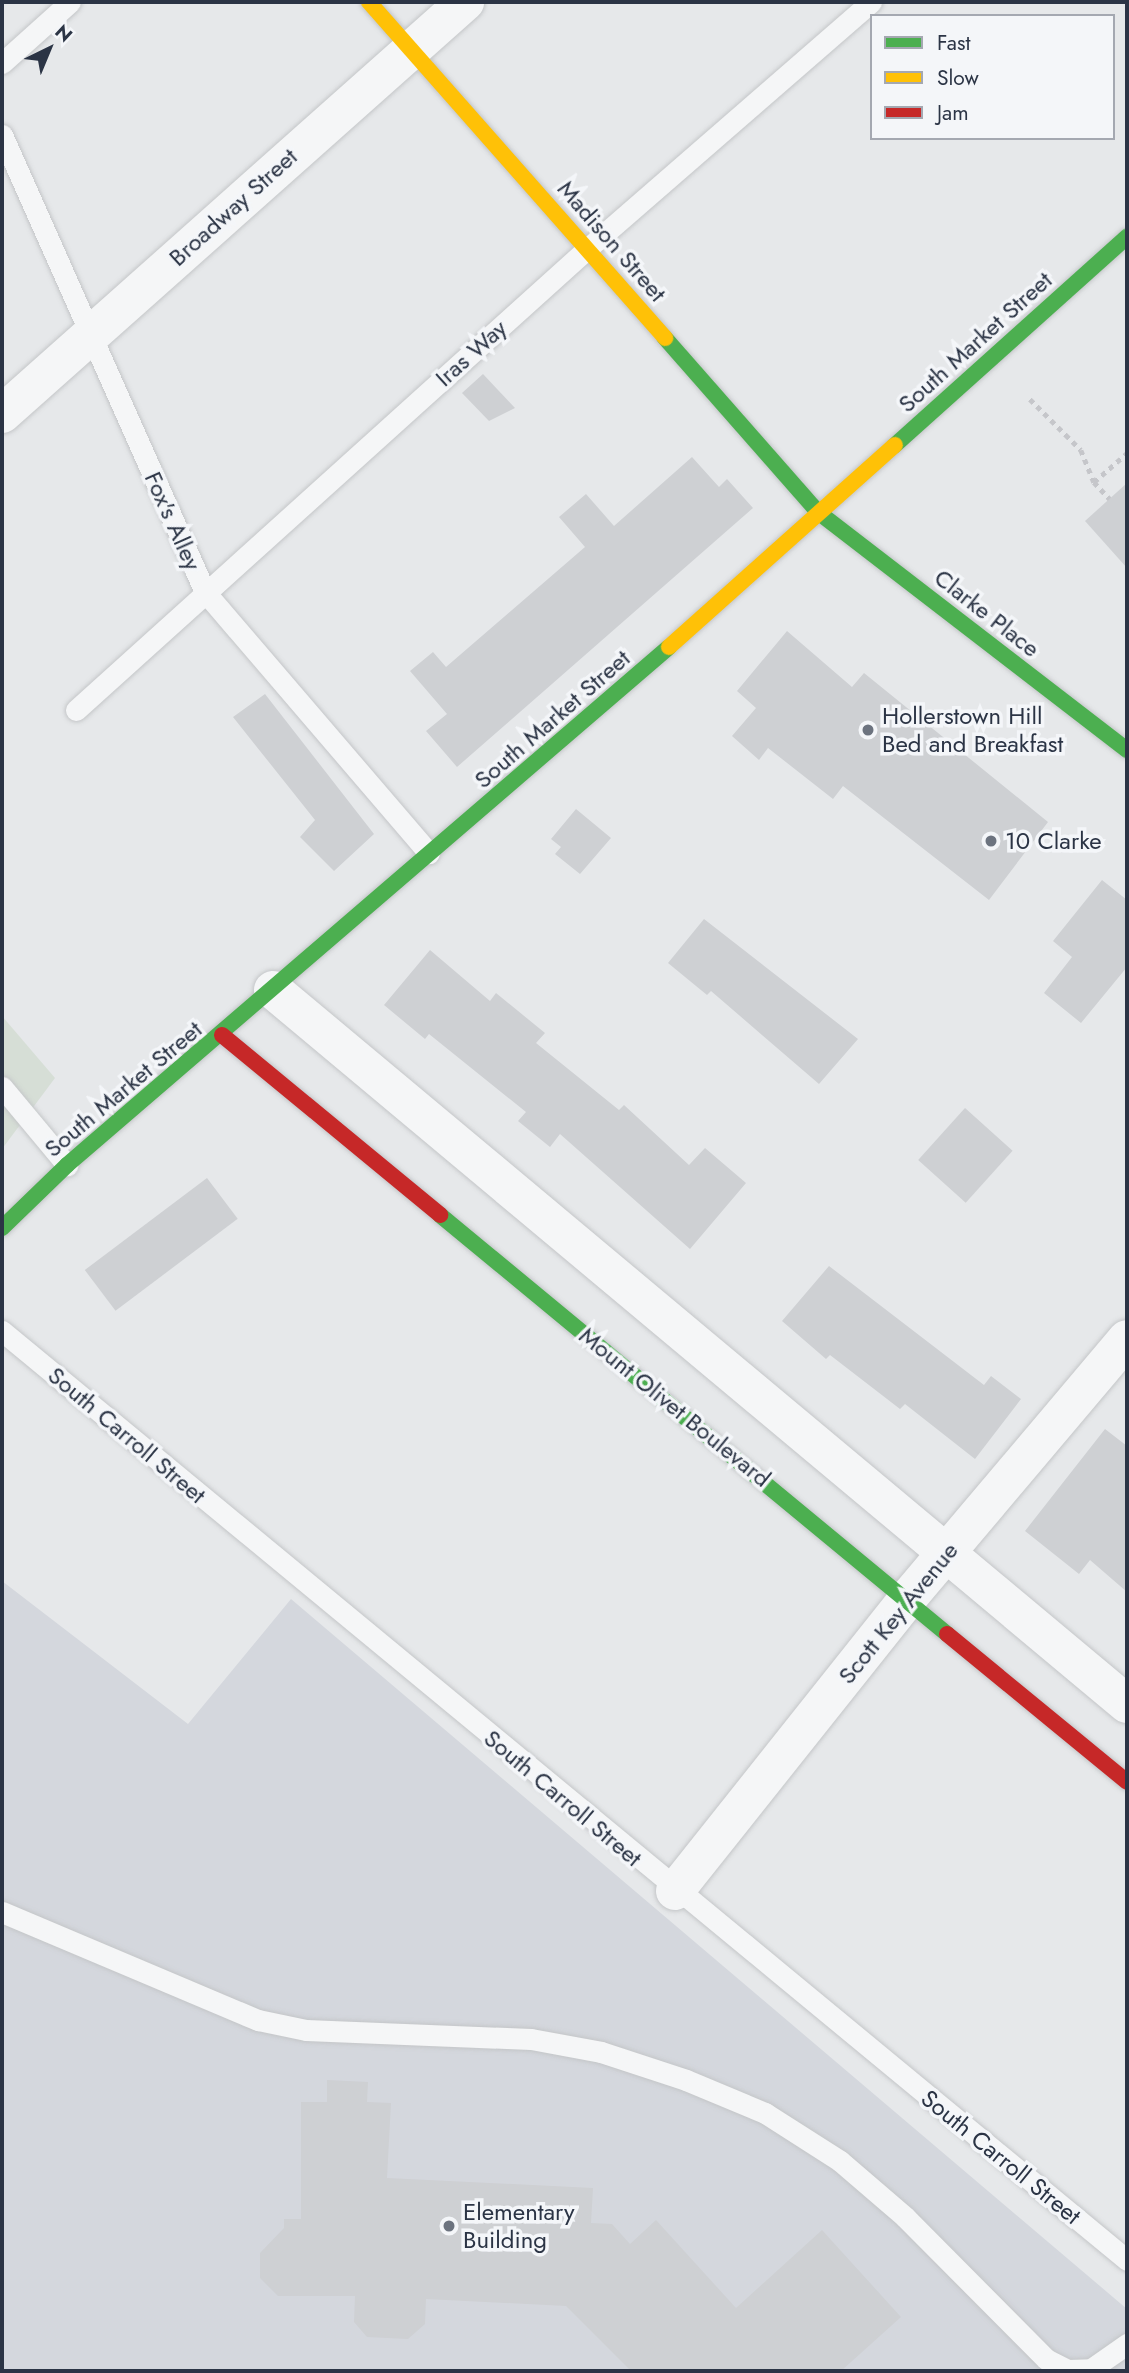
<!DOCTYPE html>
<style>
body{margin:0}
#map{position:relative;width:1129px;height:2373px;overflow:hidden;background:#e6e8ea;font-family:Jost,sans-serif}
div>[style]{position:absolute}
.built>*{inset:0;background:#d4d7dd}
.green>*{inset:0;background:#d6ded6}
.building>*{inset:0;background:#ced0d3;transform-origin:0 0}
.path>*{height:4.5px;margin-top:-2.25px;transform-origin:0;background:repeating-linear-gradient(90deg,#c5c6ca 0 5px,transparent 0 10px)}
.roads{filter:drop-shadow(0 0 2px #c4c6c8) drop-shadow(0 0 2px #c4c6c8)}
.lane>*{height:21px;margin:-10.5px;padding:0 10.5px;transform-origin:10.5px;border-radius:10.5px;background:#f5f6f7}
.street>*{height:38px;margin:-19px;padding:0 19px;transform-origin:19px;border-radius:19px;background:#f5f6f7}
.fast>*{height:16px;margin:-8px;padding:0 8px;transform-origin:8px;border-radius:8px;background:#4caf50}
.slow>*{height:16px;margin:-8px;padding:0 8px;transform-origin:8px;border-radius:8px;background:#ffc107}
.jam>*{height:16px;margin:-8px;padding:0 8px;transform-origin:8px;border-radius:8px;background:#c62828}
.dots>*{width:19px;height:19px;translate:-50% -50%;box-sizing:border-box;border:4px solid #f4f6f9;border-radius:50%}
span{translate:-50% -50%;white-space:nowrap;text-align:center;line-height:1.15;-webkit-text-stroke:7px #f4f6f9;paint-order:stroke}
.street-label{font-size:24px;color:#2b3445}
.poi-label{font-size:24px;color:#2b3445}
.left{translate:0 -50%;text-align:left}
.frame{position:absolute;inset:0;border:4px solid #2b3445;pointer-events:none}
.legend{position:absolute;left:870px;top:14px;width:245px;height:126px;box-sizing:border-box;background:#f4f6f9;border:2px solid #a4a8b1;margin:0;padding:9px 12px;list-style:none;font-size:21px;color:#2b3445}
.legend li{display:flex;align-items:center;gap:14px;height:35px}
.legend b{width:35px;border:2px solid #a4a8b1}
.north{position:absolute;left:14px;top:14px;width:70px;height:70px;-webkit-text-stroke:5px #f4f6f9;paint-order:stroke;rotate:43deg;font-size:19px;font-weight:700;line-height:28px;text-align:center;color:#2b3445}
.north::after{content:'';display:block;margin:auto;width:24px;height:32px;background:#2b3445;clip-path:polygon(50% 0,100% 100%,50% 72%,0 100%)}
</style>
<div id="map">
<div class="built">
<i style="clip-path:polygon(2px 1581px,188px 1724px,291px 1599px,1127px 2309px,1127px 2371px,2px 2371px)"></i>
</div>
<div class="green">
<i style="clip-path:polygon(2px 1016px,55px 1078px,2px 1149px)"></i>
</div>
<div class="building">
<i style="clip-path:polygon(483px 374px,515px 408px,489px 421px,462px 393px)"></i>
<i style="clip-path:polygon(692px 457px,719px 487px,727px 479px,753px 508px,457px 767px,426px 731px,447px 714px,410px 671px,433px 652px,446px 667px,585px 547px,559px 517px,586px 494px,614px 526px)"></i>
<i style="clip-path:polygon(1127px 483px,1127px 568px,1085px 521px)"></i>
<i style="clip-path:polygon(787px 631px,852px 687px,864px 673px,1048px 822px,989px 900px,843px 786px,833px 799px,768px 748px,759px 760px,732px 736px,756px 708px,737px 691px)"></i>
<i style="clip-path:polygon(265px 694px,374px 834px,334px 871px,300px 837px,315px 820px,233px 717px)"></i>
<i style="clip-path:polygon(576px 809px,611px 838px,580px 874px,555px 854px,561px 847px,551px 839px)"></i>
<i style="clip-path:polygon(1102px 880px,1127px 900px,1127px 967px,1081px 1023px,1044px 993px,1072px 957px,1053px 941px)"></i>
<i style="clip-path:polygon(704px 919px,858px 1039px,819px 1084px,711px 991px,707px 995px,668px 963px)"></i>
<i style="clip-path:polygon(430px 950px,490px 1001px,496px 993px,545px 1033px,536px 1043px,619px 1110px,624px 1105px,689px 1165px,705px 1148px,746px 1183px,690px 1249px,560px 1134px,550px 1147px,518px 1121px,526px 1112px,429px 1034px,425px 1039px,384px 1005px)"></i>
<i style="left:965px;top:1108px;width:64px;height:70px;rotate:42deg"></i>
<i style="left:207px;top:1178px;width:51px;height:153px;rotate:53deg"></i>
<i style="clip-path:polygon(829px 1266px,984px 1385px,991px 1376px,1021px 1399px,975px 1459px,905px 1404px,900px 1409px,830px 1355px,826px 1359px,782px 1321px)"></i>
<i style="clip-path:polygon(1105px 1429px,1127px 1446px,1127px 1592px,1090px 1560px,1079px 1574px,1025px 1531px)"></i>
<i style="clip-path:polygon(327px 2080px,368px 2082px,367px 2102px,391px 2103px,387px 2178px,593px 2188px,591px 2223px,612px 2224px,630px 2244px,656px 2220px,736px 2308px,822px 2230px,901px 2317px,841px 2371px,631px 2371px,566px 2306px,426px 2299px,425px 2324px,408px 2339px,367px 2337px,354px 2322px,355px 2296px,278px 2296px,260px 2278px,260px 2253px,284px 2228px,284px 2219px,301px 2219px,301px 2102px,327px 2102px)"></i>
</div>
<div class="path">
<i style="left:1030px;top:399px;width:72px;rotate:45deg"></i>
<i style="left:1081px;top:450px;width:35px;rotate:68deg"></i>
<i style="left:1094px;top:482px;width:23px;rotate:47deg"></i>
<i style="left:1094px;top:482px;width:44px;rotate:-41.3deg"></i>
</div>
<div class="roads">
<div class="lane">
<i style="left:2px;top:63px;width:91px;rotate:-41.9deg"></i>
<i style="left:2px;top:135px;width:500px;rotate:66.05deg"></i>
<i style="left:205px;top:592px;width:344px;rotate:49.4deg"></i>
<i style="left:76px;top:710px;width:690px;rotate:-42.06deg"></i>
<i style="left:588px;top:248px;width:375px;rotate:-41deg"></i>
<i style="left:2px;top:1087px;width:102px;rotate:50.2deg"></i>
<i style="left:2px;top:1331px;width:1459px;rotate:39.55deg"></i>
<i style="left:2px;top:1912px;width:278px;rotate:22.9deg"></i>
<i style="left:258px;top:2020px;width:49px;rotate:11.8deg"></i>
<i style="left:306px;top:2030px;width:225px;rotate:2.3deg"></i>
<i style="left:531px;top:2039px;width:71px;rotate:10.5deg"></i>
<i style="left:601px;top:2052px;width:89px;rotate:18.2deg"></i>
<i style="left:686px;top:2080px;width:86px;rotate:22.7deg"></i>
<i style="left:765px;top:2113px;width:89px;rotate:32.6deg"></i>
<i style="left:840px;top:2161px;width:86px;rotate:40.7deg"></i>
<i style="left:905px;top:2217px;width:200px;rotate:45.2deg"></i>
<i style="left:1046px;top:2359px;width:25px;rotate:27deg"></i>
<i style="left:1068px;top:2370px;width:23px;rotate:-2deg"></i>
<i style="left:1091px;top:2369px;width:44px;rotate:-34.8deg"></i>
</div>
<div class="street">
<i style="left:2px;top:414px;width:620px;rotate:-41.66deg"></i>
<i style="left:273px;top:990px;width:1113px;rotate:39.9deg"></i>
<i style="left:675px;top:1891px;width:374px;rotate:-51.5deg"></i>
<i style="left:908px;top:1598px;width:339px;rotate:-49.8deg"></i>
</div>
<div class="fast">
<i style="left:665px;top:338px;width:232px;rotate:48.7deg"></i>
<i style="left:818px;top:512px;width:390px;rotate:37.6deg"></i>
<i style="left:895px;top:445px;width:312px;rotate:-41.9deg"></i>
<i style="left:440px;top:1215px;width:658px;rotate:39.57deg"></i>
<i style="left:2px;top:1228px;width:91px;rotate:-44.1deg"></i>
<i style="left:67px;top:1165px;width:794px;rotate:-40.71deg"></i>
</div>
<div class="slow">
<i style="left:369px;top:2px;width:448px;rotate:48.6deg"></i>
<i style="left:669px;top:647px;width:303px;rotate:-41.8deg"></i>
</div>
<div class="jam">
<i style="left:222px;top:1035px;width:283px;rotate:39.5deg"></i>
<i style="left:947px;top:1634px;width:233px;rotate:39.4deg"></i>
</div>
</div>
<div class="dots">
<i style="left:868px;top:730px;background:#6c737f"></i>
<i style="left:991px;top:841px;background:#6c737f"></i>
<i style="left:449px;top:2226px;background:#6c737f"></i>
</div>
<div class="street-label">
<span style="left:233px;top:207px;rotate:-42deg">Broadway Street</span>
<span style="left:612px;top:241px;rotate:49deg">Madison Street</span>
<span style="left:975px;top:342px;rotate:-42deg">South Market Street</span>
<span style="left:471px;top:353px;rotate:-42deg">Iras Way</span>
<span style="left:173px;top:521px;rotate:66deg">Fox's Alley</span>
<span style="left:987px;top:613px;rotate:38deg">Clarke Place</span>
<span style="left:552px;top:719px;rotate:-41deg">South Market Street</span>
<span style="left:123px;top:1089px;rotate:-40deg">South Market Street</span>
<span style="left:675px;top:1407px;rotate:39deg">Mount Olivet Boulevard</span>
<span style="left:127px;top:1435px;rotate:40deg">South Carroll Street</span>
<span style="left:898px;top:1613px;rotate:-51deg">Scott Key Avenue</span>
<span style="left:563px;top:1798px;rotate:40deg">South Carroll Street</span>
<span style="left:1001px;top:2157px;rotate:39deg">South Carroll Street</span>
</div>
<div class="poi-label">
<span class="left" style="left:882px;top:730px">Hollerstown Hill<br>Bed and Breakfast</span>
<span class="left" style="left:1005px;top:841px">10 Clarke</span>
<span class="left" style="left:463px;top:2226px">Elementary<br>Building</span>
</div>
<div class="frame"></div>
<ul class="legend">
<li><b style="height:9px;background:#4caf50"></b>Fast</li>
<li><b style="height:9px;background:#ffc107"></b>Slow</li>
<li><b style="height:9px;background:#c62828"></b>Jam</li>
</ul>
<div class="north">N</div>
</div>
